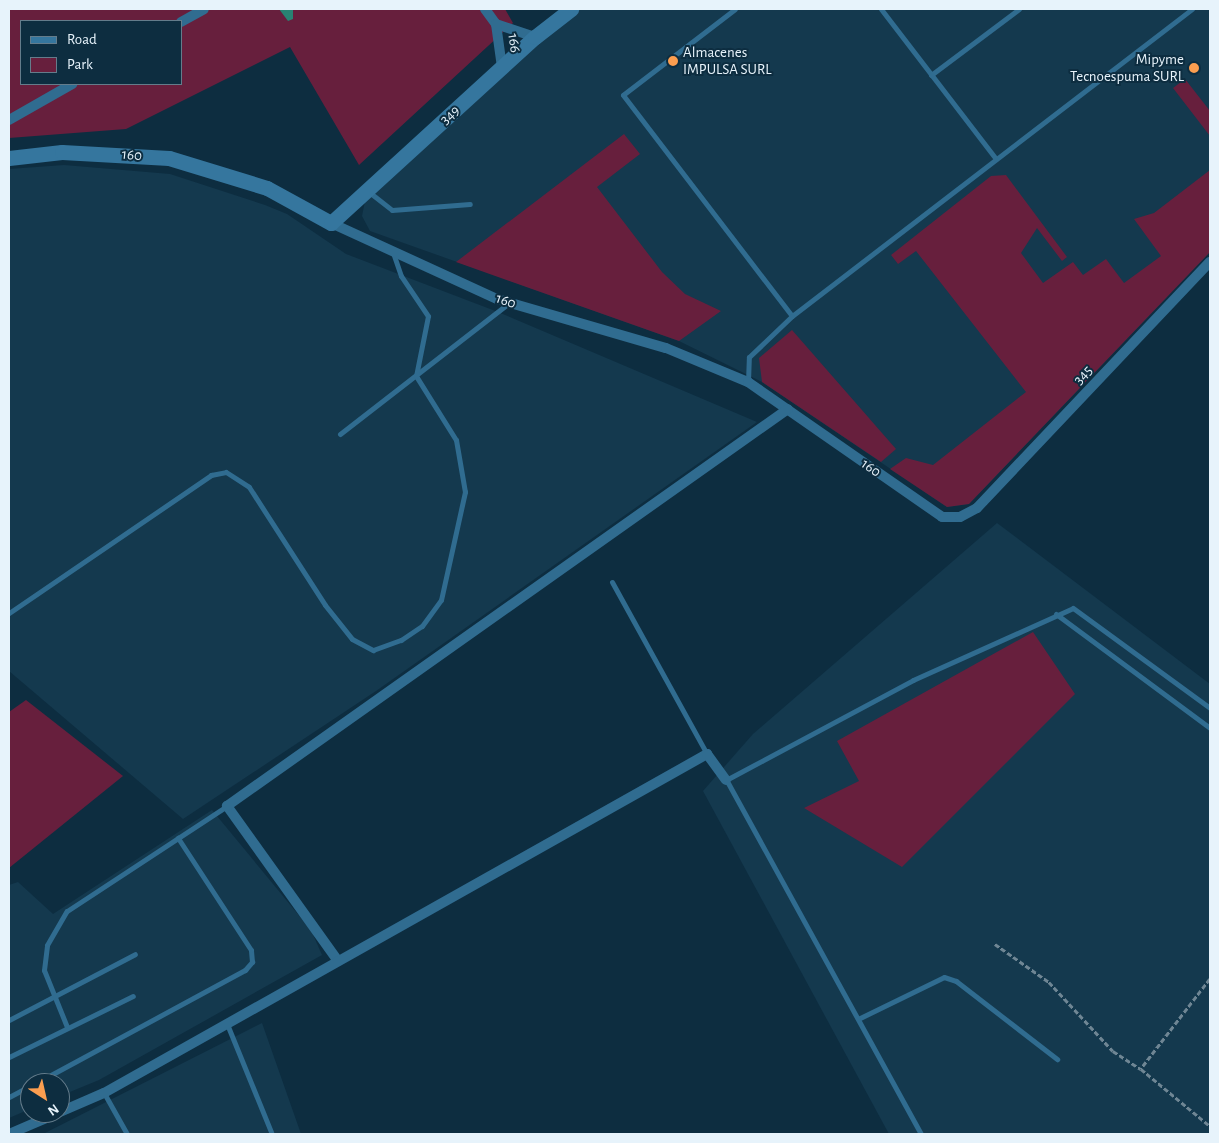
<!DOCTYPE html>
<style>
body{margin:0}
#map{position:relative;width:1219px;height:1143px;overflow:hidden;background:#0d2d40;font-family:"Alegreya Sans",sans-serif}
div>[style]{position:absolute}
.built>*{inset:0;background:#14394e}
.green>*{inset:0;background:#671f3d}
.water>*{inset:0;background:#288373}
.path>*{height:2.5px;margin-top:-1.25px;transform-origin:0;background:repeating-linear-gradient(90deg,#6f8694 0 5px,transparent 0 7.5px)}
.lane>*{height:5px;margin:-2.5px;padding:0 2.5px;transform-origin:2.5px;border-radius:2.5px;background:#306c90}
.street>*{height:10px;margin:-5px;padding:0 5px;transform-origin:5px;border-radius:5px;background:#306c90}
.secondary>*{height:15px;margin:-7.5px;padding:0 7.5px;transform-origin:7.5px;border-radius:7.5px;background:#35769e}
.dots>*{width:14px;height:14px;translate:-50% -50%;box-sizing:border-box;border:2px solid #0d2d40;border-radius:50%}
span{translate:-50% -50%;white-space:nowrap;text-align:center;line-height:1.15;-webkit-text-stroke:4px #0d2d40;paint-order:stroke}
.street-label{font-size:15px;color:#e7f3fb}
.poi-label{font-size:15px;color:#e7f3fb}
.left{translate:0 -50%;text-align:left}
.right{translate:-100% -50%;text-align:right}
.frame{position:absolute;inset:0;border:10px solid #e7f3fb;pointer-events:none}
.legend{position:absolute;left:20px;top:20px;width:162px;height:65px;box-sizing:border-box;background:#0d2d40;border:1px solid #647c8b;margin:0;padding:6px 9px;list-style:none;font-size:15px;color:#e7f3fb}
.legend li{display:flex;align-items:center;gap:10px;height:25px}
.legend b{width:25px;border:1px solid #647c8b}
.north{position:absolute;left:20px;top:1073px;width:50px;height:50px;box-sizing:border-box;background:#0d2d40;border:1px solid #647c8b;border-radius:50%;rotate:145deg;font-size:14px;font-weight:700;line-height:20px;text-align:center;color:#e7f3fb}
.north::after{content:'';display:block;margin:auto;width:18px;height:22px;background:#fb9e50;clip-path:polygon(50% 0,100% 100%,50% 72%,0 100%)}
</style>
<div id="map">
<div class="built">
<i style="clip-path:polygon(574px 9px,1210px 9px,1210px 252px,969px 504px,947px 507px,762px 382px,679px 341px,370px 231px,362px 216px,367px 191px)"></i>
<i style="clip-path:polygon(64px 165px,170px 174px,265px 205px,287px 214px,346px 254px,498px 312px,757px 422px,376px 691px,183px 819px,9px 671px,9px 169px)"></i>
<i style="clip-path:polygon(997px 523px,1210px 684px,1210px 1134px,889px 1134px,703px 791px,753px 734px)"></i>
<i style="clip-path:polygon(212px 810px,311px 930px,322px 955px,99px 1080px,60px 1096px,60px 1083px,30px 1083px,30px 1109px,9px 1118px,9px 885px,18px 882px,53px 914px)"></i>
<i style="clip-path:polygon(262px 1023px,301px 1134px,43px 1134px)"></i>
</div>
<div class="green">
<i style="clip-path:polygon(evenodd,9px 9px,505px 9px,513px 23px,359px 165px,290px 47px,126px 129px,9px 138px,9px 9px,21px 21px,181px 21px,181px 84px,21px 84px,21px 21px)"></i>
<i style="clip-path:polygon(1185px 79px,1210px 111px,1210px 136px,1173px 88px)"></i>
<i style="clip-path:polygon(624px 134px,640px 154px,597px 187px,662px 272px,685px 294px,721px 311px,679px 341px,456px 262px)"></i>
<i style="clip-path:polygon(1210px 170px,1210px 252px,969px 504px,947px 507px,890px 469px,906px 458px,933px 465px,1026px 392px,916px 251px,898px 264px,891px 255px,991px 176px,1006px 175px,1067px 257px,1062px 261px,1037px 228px,1021px 253px,1043px 283px,1073px 262px,1083px 275px,1106px 259px,1124px 283px,1161px 256px,1134px 219px,1154px 213px)"></i>
<i style="clip-path:polygon(792px 330px,896px 449px,881px 462px,762px 382px,759px 358px)"></i>
<i style="clip-path:polygon(1033px 632px,1075px 694px,902px 867px,804px 808px,859px 781px,837px 741px)"></i>
<i style="clip-path:polygon(26px 700px,123px 776px,9px 868px,9px 712px)"></i>
</div>
<div class="water">
<i style="clip-path:polygon(279px 9px,293px 9px,293px 19px,288px 21px)"></i>
</div>
<div class="path">
<i style="left:995px;top:944px;width:66px;rotate:35.1deg"></i>
<i style="left:1049px;top:982px;width:94px;rotate:47.2deg"></i>
<i style="left:1113px;top:1051px;width:33px;rotate:33deg"></i>
<i style="left:1210px;top:979px;width:113px;rotate:127.5deg"></i>
<i style="left:1141px;top:1069px;width:89px;rotate:39.6deg"></i>
</div>
<div class="lane">
<i style="left:735px;top:9px;width:141px;rotate:142.5deg"></i>
<i style="left:623px;top:95px;width:278px;rotate:52.6deg"></i>
<i style="left:792px;top:316px;width:504px;rotate:-37.51deg"></i>
<i style="left:881px;top:9px;width:189px;rotate:52.5deg"></i>
<i style="left:931px;top:75px;width:110px;rotate:-36.9deg"></i>
<i style="left:369px;top:192px;width:29px;rotate:38deg"></i>
<i style="left:392px;top:210px;width:78px;rotate:-4.4deg"></i>
<i style="left:748px;top:382px;width:25px;rotate:-88deg"></i>
<i style="left:749px;top:357px;width:59px;rotate:-43.6deg"></i>
<i style="left:340px;top:434px;width:214px;rotate:-37.8deg"></i>
<i style="left:612px;top:582px;width:196px;rotate:61.1deg"></i>
<i style="left:9px;top:613px;width:245px;rotate:-34.3deg"></i>
<i style="left:211px;top:475px;width:15px;rotate:-11deg"></i>
<i style="left:226px;top:472px;width:27px;rotate:33deg"></i>
<i style="left:249px;top:487px;width:140px;rotate:57.2deg"></i>
<i style="left:325px;top:605px;width:43px;rotate:51.5deg"></i>
<i style="left:352px;top:639px;width:24px;rotate:28deg"></i>
<i style="left:373px;top:650px;width:30px;rotate:-20deg"></i>
<i style="left:401px;top:640px;width:25px;rotate:-34deg"></i>
<i style="left:422px;top:626px;width:32px;rotate:-54deg"></i>
<i style="left:441px;top:600px;width:111px;rotate:-77.5deg"></i>
<i style="left:465px;top:492px;width:53px;rotate:-99.8deg"></i>
<i style="left:456px;top:440px;width:75px;rotate:-122deg"></i>
<i style="left:416px;top:376px;width:61px;rotate:-78.7deg"></i>
<i style="left:428px;top:316px;width:48px;rotate:-124deg"></i>
<i style="left:401px;top:276px;width:24px;rotate:-109deg"></i>
<i style="left:1056px;top:614px;width:192px;rotate:36.5deg"></i>
<i style="left:860px;top:1018px;width:93px;rotate:-26deg"></i>
<i style="left:944px;top:977px;width:13px;rotate:18deg"></i>
<i style="left:956px;top:981px;width:128px;rotate:37.7deg"></i>
<i style="left:9px;top:1020px;width:142px;rotate:-27.6deg"></i>
<i style="left:227px;top:1024px;width:117px;rotate:67.8deg"></i>
<i style="left:67px;top:1027px;width:61px;rotate:-112deg"></i>
<i style="left:44px;top:970px;width:25px;rotate:-83deg"></i>
<i style="left:47px;top:945px;width:39px;rotate:-60deg"></i>
<i style="left:67px;top:911px;width:191px;rotate:-33.3deg"></i>
<i style="left:9px;top:1057px;width:138px;rotate:-26.2deg"></i>
<i style="left:36px;top:1083px;width:238px;rotate:-28.4deg"></i>
<i style="left:245px;top:970px;width:11px;rotate:-49deg"></i>
<i style="left:252px;top:962px;width:12px;rotate:-95deg"></i>
<i style="left:251px;top:950px;width:134px;rotate:-123.1deg"></i>
<i style="left:104px;top:1093px;width:47px;rotate:60.7deg"></i>
<i style="left:9px;top:1097px;width:24px;rotate:-28deg"></i>
<i style="left:921px;top:1134px;width:404px;rotate:-118.8deg"></i>
<i style="left:726px;top:780px;width:212px;rotate:-28.1deg"></i>
<i style="left:913px;top:680px;width:175px;rotate:-24.2deg"></i>
<i style="left:1073px;top:608px;width:170px;rotate:36.1deg"></i>
</div>
<div class="street">
<i style="left:485px;top:9px;width:19px;rotate:54deg"></i>
<i style="left:496px;top:24px;width:41px;rotate:18.4deg"></i>
<i style="left:181px;top:22px;width:26px;rotate:-29deg"></i>
<i style="left:496px;top:24px;width:43px;rotate:82.1deg"></i>
<i style="left:9px;top:120px;width:73px;rotate:-29.7deg"></i>
<i style="left:331px;top:223px;width:183px;rotate:24.6deg"></i>
<i style="left:497px;top:299px;width:176px;rotate:16.2deg"></i>
<i style="left:666px;top:348px;width:89px;rotate:22.5deg"></i>
<i style="left:748px;top:382px;width:236px;rotate:34.8deg"></i>
<i style="left:942px;top:517px;width:18px"></i>
<i style="left:960px;top:517px;width:19px;rotate:-28deg"></i>
<i style="left:977px;top:508px;width:339px;rotate:-46.6deg"></i>
<i style="left:338px;top:961px;width:191px;rotate:-125.6deg"></i>
<i style="left:227px;top:806px;width:687px;rotate:-35.29deg"></i>
<i style="left:60px;top:1112px;width:48px;rotate:-23.4deg"></i>
<i style="left:104px;top:1093px;width:692px;rotate:-29.34deg"></i>
<i style="left:707px;top:754px;width:32px;rotate:54deg"></i>
<i style="left:9px;top:1134px;width:53px;rotate:-23.2deg"></i>
</div>
<div class="secondary">
<i style="left:9px;top:158px;width:53px;rotate:-6.5deg"></i>
<i style="left:62px;top:152px;width:107px;rotate:3.2deg"></i>
<i style="left:169px;top:158px;width:102px;rotate:17deg"></i>
<i style="left:267px;top:188px;width:73px;rotate:28.7deg"></i>
<i style="left:331px;top:223px;width:276px;rotate:-42.4deg"></i>
<i style="left:535px;top:37px;width:46px;rotate:-37.9deg"></i>
</div>
<div class="dots">
<i style="left:673px;top:61px;background:#fb9e50"></i>
<i style="left:1194px;top:68px;background:#fb9e50"></i>
</div>
<div class="street-label">
<span style="left:514px;top:43px;rotate:81deg">166</span>
<span style="left:450px;top:115px;rotate:-42deg">349</span>
<span style="left:132px;top:155px;rotate:5deg">160</span>
<span style="left:506px;top:301px;rotate:19deg">160</span>
<span style="left:1083px;top:375px;rotate:-47deg">345</span>
<span style="left:871px;top:468px;rotate:35deg">160</span>
</div>
<div class="poi-label">
<span class="left" style="left:683px;top:61px">Almacenes<br>IMPULSA SURL</span>
<span class="right" style="left:1184px;top:68px">Mipyme<br>Tecnoespuma SURL</span>
</div>
<div class="frame"></div>
<ul class="legend">
<li><b style="height:6px;background:#35769e"></b>Road</li>
<li><b style="height:14px;background:#671f3d"></b>Park</li>
</ul>
<div class="north">N</div>
</div>
